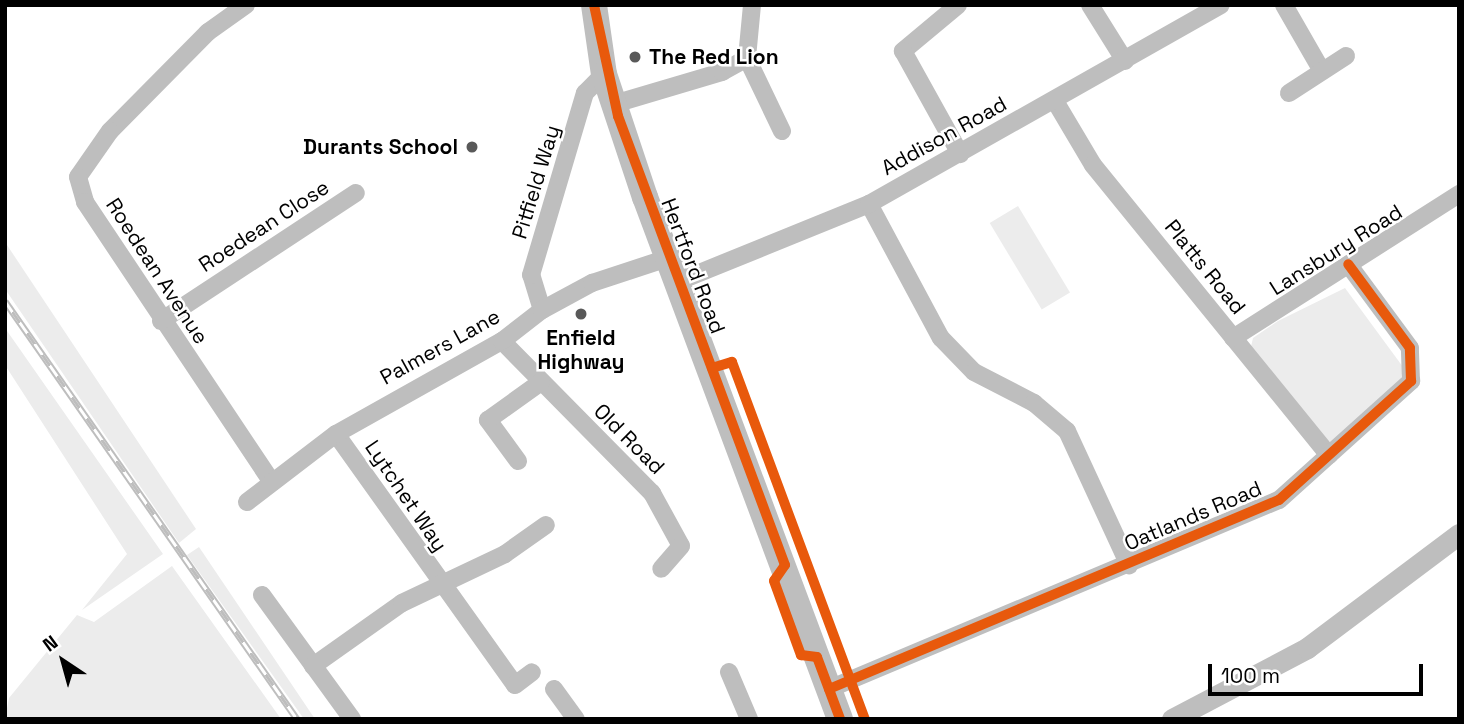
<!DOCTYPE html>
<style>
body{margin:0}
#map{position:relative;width:1464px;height:724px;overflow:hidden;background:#fff;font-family:"Space Grotesk",sans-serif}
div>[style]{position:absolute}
.green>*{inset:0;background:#ececec;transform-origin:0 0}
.minor>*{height:18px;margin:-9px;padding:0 9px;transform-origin:9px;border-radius:9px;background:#bebebe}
.tertiary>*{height:21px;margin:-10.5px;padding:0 10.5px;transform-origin:10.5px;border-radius:10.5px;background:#bebebe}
.primary>*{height:26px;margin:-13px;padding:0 13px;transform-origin:13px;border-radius:13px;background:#bebebe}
.rail>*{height:7px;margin-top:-3.5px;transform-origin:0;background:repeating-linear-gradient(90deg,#fff 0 13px,#bebebe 0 26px);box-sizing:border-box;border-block:2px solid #bebebe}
.cycleway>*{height:10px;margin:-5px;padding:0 5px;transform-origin:5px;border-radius:5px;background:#e8590c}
.dots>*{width:19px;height:19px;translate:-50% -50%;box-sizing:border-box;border:4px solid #fff;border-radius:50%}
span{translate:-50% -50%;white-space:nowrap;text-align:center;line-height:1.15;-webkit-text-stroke:5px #fff;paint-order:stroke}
.poi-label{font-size:21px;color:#000;font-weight:700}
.left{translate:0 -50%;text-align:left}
.right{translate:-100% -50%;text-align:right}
.street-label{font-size:21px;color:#000}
.frame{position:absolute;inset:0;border:7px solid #000;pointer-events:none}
.north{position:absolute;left:28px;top:626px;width:70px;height:70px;-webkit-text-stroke:5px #fff;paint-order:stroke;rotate:324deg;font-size:19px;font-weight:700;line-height:28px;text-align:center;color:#000}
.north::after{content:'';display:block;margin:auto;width:24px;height:32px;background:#000;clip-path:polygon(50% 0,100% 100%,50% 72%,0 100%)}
.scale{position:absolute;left:1208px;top:664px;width:215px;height:32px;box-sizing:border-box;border:4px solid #000;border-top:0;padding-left:9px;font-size:21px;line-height:24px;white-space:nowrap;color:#000;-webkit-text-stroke:5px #fff;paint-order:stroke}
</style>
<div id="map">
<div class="green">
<i style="left:1018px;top:206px;width:101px;height:33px;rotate:59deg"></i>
<i style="clip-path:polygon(5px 242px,196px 529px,179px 543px,5px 289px)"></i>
<i style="clip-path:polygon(1345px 288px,1403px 367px,1401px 380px,1335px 444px,1326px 444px,1250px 351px,1253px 338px,1278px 321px)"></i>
<i style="clip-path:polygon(5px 328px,163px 554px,82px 610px,127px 554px,5px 365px)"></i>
<i style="clip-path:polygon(199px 547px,315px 719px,304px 719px,187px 555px)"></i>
<i style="clip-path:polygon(172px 566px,281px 719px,5px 719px,9px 698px,77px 615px,94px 622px)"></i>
</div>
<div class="minor">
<i style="left:246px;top:5px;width:47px;rotate:144.6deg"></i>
<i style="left:208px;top:32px;width:139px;rotate:134.7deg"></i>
<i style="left:110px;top:131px;width:56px;rotate:124.8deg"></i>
<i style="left:78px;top:177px;width:26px;rotate:74deg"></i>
<i style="left:85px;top:202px;width:337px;rotate:56.3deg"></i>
<i style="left:752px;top:5px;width:53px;rotate:95.4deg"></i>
<i style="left:747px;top:58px;width:81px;rotate:64.4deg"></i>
<i style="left:958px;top:5px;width:72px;rotate:140.1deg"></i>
<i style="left:903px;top:51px;width:118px;rotate:61deg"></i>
<i style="left:1090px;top:5px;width:66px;rotate:58deg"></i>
<i style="left:1284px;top:5px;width:76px;rotate:60.1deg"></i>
<i style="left:1289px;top:93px;width:68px;rotate:-33deg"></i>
<i style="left:1055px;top:101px;width:74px;rotate:59.3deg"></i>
<i style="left:1093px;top:165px;width:374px;rotate:50.9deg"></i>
<i style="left:614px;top:104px;width:113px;rotate:-16.5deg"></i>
<i style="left:722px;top:72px;width:29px;rotate:-29deg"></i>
<i style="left:869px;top:204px;width:152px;rotate:61.8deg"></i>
<i style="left:941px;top:338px;width:47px;rotate:45.9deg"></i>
<i style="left:974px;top:372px;width:68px;rotate:27.3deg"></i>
<i style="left:1034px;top:403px;width:43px;rotate:40.3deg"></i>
<i style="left:1067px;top:431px;width:148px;rotate:65.2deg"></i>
<i style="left:677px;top:282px;width:207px;rotate:-22.1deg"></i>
<i style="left:869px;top:204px;width:404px;rotate:-29.5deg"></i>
<i style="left:542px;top:310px;width:37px;rotate:-107deg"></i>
<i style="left:531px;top:275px;width:190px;rotate:-73.5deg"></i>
<i style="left:585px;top:93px;width:27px;rotate:-45deg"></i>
<i style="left:161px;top:321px;width:233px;rotate:-33.3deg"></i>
<i style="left:1233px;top:338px;width:268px;rotate:-32.5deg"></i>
<i style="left:502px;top:341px;width:214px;rotate:45.4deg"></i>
<i style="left:652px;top:493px;width:60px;rotate:61.3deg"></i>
<i style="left:681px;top:546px;width:30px;rotate:131deg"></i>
<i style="left:336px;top:434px;width:308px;rotate:54.5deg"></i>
<i style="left:515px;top:685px;width:21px;rotate:-37deg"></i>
<i style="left:518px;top:461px;width:51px;rotate:-126.2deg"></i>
<i style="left:488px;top:420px;width:65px;rotate:-35.6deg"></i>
<i style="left:247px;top:502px;width:112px;rotate:-37.4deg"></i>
<i style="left:336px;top:434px;width:190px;rotate:-29.3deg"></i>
<i style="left:502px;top:341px;width:51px;rotate:-37.8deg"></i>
<i style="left:542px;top:310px;width:57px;rotate:-28.4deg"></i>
<i style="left:592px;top:283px;width:80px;rotate:-18.2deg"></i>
<i style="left:262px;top:595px;width:153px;rotate:54deg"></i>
<i style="left:313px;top:666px;width:109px;rotate:-35.3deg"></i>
<i style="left:402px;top:603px;width:114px;rotate:-25.4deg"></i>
<i style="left:505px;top:554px;width:50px;rotate:-35.3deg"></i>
<i style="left:729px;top:672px;width:51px;rotate:66.9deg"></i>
<i style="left:554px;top:689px;width:37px;rotate:54deg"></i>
<i style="left:829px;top:689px;width:488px;rotate:-22.8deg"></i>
<i style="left:1279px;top:500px;width:178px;rotate:-42deg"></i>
<i style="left:1411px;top:381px;width:33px;rotate:-92deg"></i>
<i style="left:1410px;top:348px;width:104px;rotate:-126.4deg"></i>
</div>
<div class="tertiary">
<i style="left:1172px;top:719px;width:153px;rotate:-27.7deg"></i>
<i style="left:1307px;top:648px;width:190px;rotate:-36.9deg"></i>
</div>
<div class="primary">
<i style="left:594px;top:5px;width:70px;rotate:81.8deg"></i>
<i style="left:604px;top:74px;width:130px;rotate:71.6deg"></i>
<i style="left:645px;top:197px;width:557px;rotate:69.52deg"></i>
</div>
<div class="rail">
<i style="left:5px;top:301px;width:510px;rotate:55.06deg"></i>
</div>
<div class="cycleway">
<i style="left:594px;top:5px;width:114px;rotate:77.8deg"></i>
<i style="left:618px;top:116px;width:479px;rotate:69.6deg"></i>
<i style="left:785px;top:565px;width:19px;rotate:125deg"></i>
<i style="left:774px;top:581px;width:79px;rotate:70deg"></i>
<i style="left:801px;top:655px;width:16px;rotate:7deg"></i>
<i style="left:817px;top:657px;width:66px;rotate:69.6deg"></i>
<i style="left:712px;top:368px;width:21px;rotate:-17deg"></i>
<i style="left:732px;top:362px;width:381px;rotate:69.6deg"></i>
<i style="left:829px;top:689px;width:488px;rotate:-22.8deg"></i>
<i style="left:1279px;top:500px;width:178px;rotate:-42deg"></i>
<i style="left:1411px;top:381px;width:33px;rotate:-92deg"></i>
<i style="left:1410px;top:348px;width:104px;rotate:-126.4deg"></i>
</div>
<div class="dots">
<i style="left:635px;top:57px;background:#595959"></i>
<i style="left:472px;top:147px;background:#595959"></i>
<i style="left:581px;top:314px;background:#595959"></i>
</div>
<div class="poi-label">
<span class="left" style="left:649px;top:57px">The Red Lion</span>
<span class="right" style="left:458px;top:147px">Durants School</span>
<span style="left:581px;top:350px">Enfield<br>Highway</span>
</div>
<div class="street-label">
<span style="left:944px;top:136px;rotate:-29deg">Addison Road</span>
<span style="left:536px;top:182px;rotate:-73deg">Pitfield Way</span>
<span style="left:264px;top:226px;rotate:-33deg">Roedean Close</span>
<span style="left:1336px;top:250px;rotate:-32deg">Lansbury Road</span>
<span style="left:693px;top:266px;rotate:69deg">Hertford Road</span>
<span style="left:1205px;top:267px;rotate:51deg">Platts Road</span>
<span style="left:157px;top:271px;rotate:57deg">Roedean Avenue</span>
<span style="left:440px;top:347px;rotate:-29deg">Palmers Lane</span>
<span style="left:629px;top:439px;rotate:45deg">Old Road</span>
<span style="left:406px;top:496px;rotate:56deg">Lytchet Way</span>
<span style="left:1193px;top:516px;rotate:-23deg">Oatlands Road</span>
</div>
<div class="frame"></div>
<div class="north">N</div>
<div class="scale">100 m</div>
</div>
